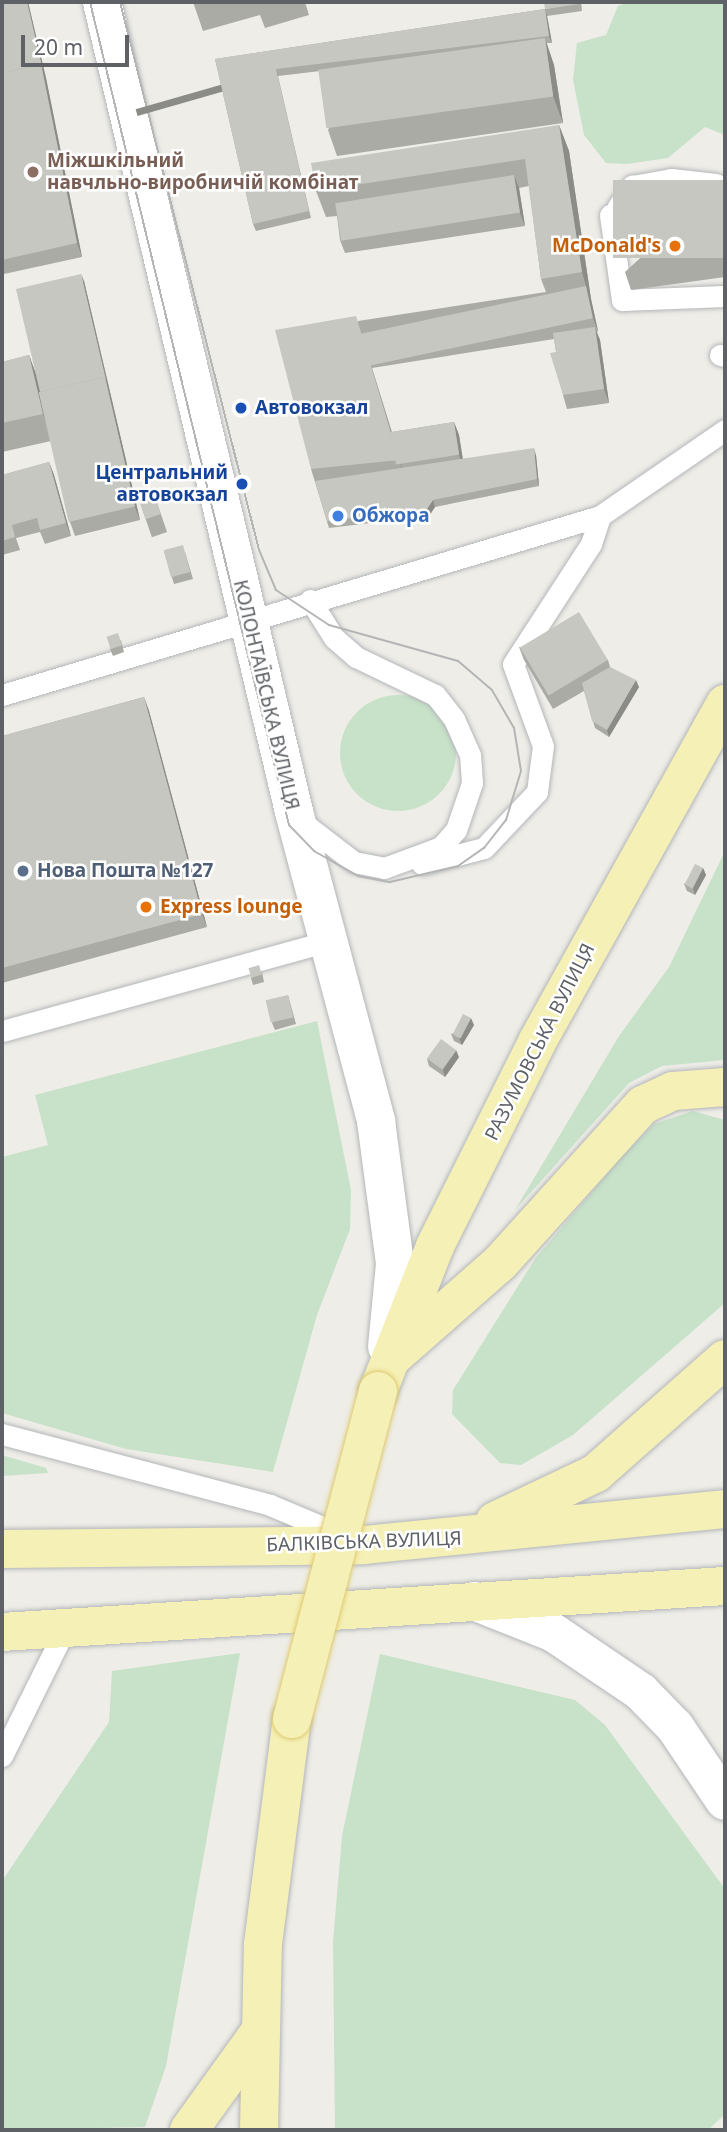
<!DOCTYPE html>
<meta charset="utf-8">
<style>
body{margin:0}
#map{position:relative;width:727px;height:2132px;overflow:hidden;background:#eeede7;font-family:"Noto Sans",sans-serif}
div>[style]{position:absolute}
.green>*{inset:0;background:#c7e2c9}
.round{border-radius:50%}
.roads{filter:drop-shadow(0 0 2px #b4b6ba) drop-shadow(0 0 2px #b4b6ba)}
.lane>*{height:21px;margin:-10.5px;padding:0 10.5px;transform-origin:10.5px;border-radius:10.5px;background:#fff}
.secondary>*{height:38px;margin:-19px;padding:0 19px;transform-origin:19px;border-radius:19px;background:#fff}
.primary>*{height:38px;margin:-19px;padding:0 19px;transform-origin:19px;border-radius:19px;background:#f5f0b6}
.tram>*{height:2px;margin:-1px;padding:0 1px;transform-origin:1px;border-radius:1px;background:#b4b5b5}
.bridges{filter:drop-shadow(0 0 2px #dfca6f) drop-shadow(0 0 2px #dfca6f)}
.primary-bridge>*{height:38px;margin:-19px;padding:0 19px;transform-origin:19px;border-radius:19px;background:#f5f0b6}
.wall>*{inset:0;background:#ababa6;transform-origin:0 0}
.shaded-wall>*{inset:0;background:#8b8b87;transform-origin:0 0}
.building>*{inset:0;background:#c7c7c1;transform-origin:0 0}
.dots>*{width:19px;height:19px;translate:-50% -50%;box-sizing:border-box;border:4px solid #fff;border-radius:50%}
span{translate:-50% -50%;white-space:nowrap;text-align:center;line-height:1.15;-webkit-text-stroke:5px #fff;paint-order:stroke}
.education-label{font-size:19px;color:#785e54;font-weight:700}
.left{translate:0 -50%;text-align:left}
.food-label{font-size:19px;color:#c56008;font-weight:700}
.right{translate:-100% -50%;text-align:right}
.transit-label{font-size:19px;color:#164399;font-weight:700}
.shop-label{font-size:19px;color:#366cbe;font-weight:700}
.street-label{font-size:19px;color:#5e6165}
.service-label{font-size:19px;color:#4e5e75;font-weight:700}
.frame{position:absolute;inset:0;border:4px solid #5e6165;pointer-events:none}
.scale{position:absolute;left:21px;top:35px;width:108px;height:32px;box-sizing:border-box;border:4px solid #5e6165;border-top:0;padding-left:9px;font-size:21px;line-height:24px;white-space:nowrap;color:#5e6165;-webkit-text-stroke:5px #fff;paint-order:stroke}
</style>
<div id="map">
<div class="green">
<i style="clip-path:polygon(629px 2px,725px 2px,725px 135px,705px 127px,668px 158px,627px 164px,606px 163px,584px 135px,573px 80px,577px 43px,606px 35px,618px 6px)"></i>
<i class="round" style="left:340px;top:695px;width:116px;height:116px"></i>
<i style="clip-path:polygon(725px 851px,725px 1060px,662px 1066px,629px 1083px,515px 1210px,619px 1036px,669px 967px)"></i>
<i style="clip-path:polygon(317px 1021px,351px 1190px,350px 1229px,317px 1315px,273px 1472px,126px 1449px,2px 1413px,2px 1157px,48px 1145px,35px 1095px)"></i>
<i style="clip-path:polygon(693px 1111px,725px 1120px,725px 1303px,573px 1435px,521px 1465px,500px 1463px,452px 1414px,453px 1390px,535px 1259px,623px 1155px,654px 1124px)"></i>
<i style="clip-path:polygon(2px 1455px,46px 1468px,48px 1473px,2px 1476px)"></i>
<i style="clip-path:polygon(240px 1653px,166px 2066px,145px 2127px,2px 2130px,2px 1881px,109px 1722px,112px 1671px)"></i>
<i style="clip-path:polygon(380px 1654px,575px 1700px,605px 1725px,725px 1889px,725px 2114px,708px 2130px,335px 2130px,333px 1942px,342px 1836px)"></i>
</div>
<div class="roads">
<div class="lane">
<i style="left:643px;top:205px;width:34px;rotate:163deg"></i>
<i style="left:610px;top:215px;width:86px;rotate:82deg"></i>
<i style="left:622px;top:300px;width:103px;rotate:-2.2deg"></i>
<i style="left:617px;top:208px;width:27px;rotate:-56deg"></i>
<i style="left:632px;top:186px;width:40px;rotate:-10deg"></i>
<i style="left:671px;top:179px;width:45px;rotate:6.3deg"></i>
<i style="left:720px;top:355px;width:5px;rotate:11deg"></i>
<i style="left:2px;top:695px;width:624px;rotate:-16.66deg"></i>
<i style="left:600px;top:516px;width:152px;rotate:-34.5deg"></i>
<i style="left:302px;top:822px;width:66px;rotate:37.6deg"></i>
<i style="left:354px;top:862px;width:31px;rotate:11deg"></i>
<i style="left:384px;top:868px;width:61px;rotate:-20.2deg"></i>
<i style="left:441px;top:847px;width:23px;rotate:-49deg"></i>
<i style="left:456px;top:830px;width:50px;rotate:-71.2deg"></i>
<i style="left:472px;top:783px;width:28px;rotate:-94deg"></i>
<i style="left:470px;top:755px;width:39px;rotate:-114deg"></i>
<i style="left:454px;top:719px;width:31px;rotate:-128deg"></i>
<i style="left:435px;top:695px;width:88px;rotate:-154.3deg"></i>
<i style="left:356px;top:657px;width:29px;rotate:-139deg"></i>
<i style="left:334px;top:638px;width:45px;rotate:-122.3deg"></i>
<i style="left:422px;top:864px;width:64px;rotate:-14.5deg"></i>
<i style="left:484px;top:848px;width:77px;rotate:-46.6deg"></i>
<i style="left:537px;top:792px;width:46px;rotate:-82.6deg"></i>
<i style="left:543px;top:746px;width:87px;rotate:-110.1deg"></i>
<i style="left:513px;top:664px;width:143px;rotate:-57deg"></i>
<i style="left:591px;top:544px;width:29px;rotate:-72deg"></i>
<i style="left:2px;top:1031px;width:339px;rotate:-15.4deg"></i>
<i style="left:2px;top:1434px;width:277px;rotate:14.8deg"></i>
<i style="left:270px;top:1505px;width:82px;rotate:22.8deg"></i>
<i style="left:2px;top:1756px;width:142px;rotate:-63.6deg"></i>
</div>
<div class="secondary">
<i style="left:102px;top:2px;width:832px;rotate:76.66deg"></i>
<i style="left:294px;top:812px;width:320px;rotate:75.1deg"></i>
<i style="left:376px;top:1121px;width:144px;rotate:82.4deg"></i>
<i style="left:395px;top:1264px;width:83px;rotate:95.5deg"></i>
<i style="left:474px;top:1601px;width:86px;rotate:21.8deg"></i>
<i style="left:554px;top:1633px;width:105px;rotate:34.1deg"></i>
<i style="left:641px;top:1692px;width:49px;rotate:45.8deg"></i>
<i style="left:675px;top:1727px;width:89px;rotate:56deg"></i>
</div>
<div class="primary">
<i style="left:394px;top:1356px;width:141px;rotate:-41.3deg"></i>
<i style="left:500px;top:1263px;width:213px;rotate:-47.9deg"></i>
<i style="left:643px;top:1105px;width:33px;rotate:-25deg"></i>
<i style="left:673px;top:1091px;width:52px;rotate:-4.4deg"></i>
<i style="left:378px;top:1391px;width:156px;rotate:-68.5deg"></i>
<i style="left:435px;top:1246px;width:228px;rotate:-63.4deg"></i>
<i style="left:537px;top:1042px;width:387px;rotate:-60.9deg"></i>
<i style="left:495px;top:1521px;width:112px;rotate:-25.4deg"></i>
<i style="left:596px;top:1473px;width:172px;rotate:-41.5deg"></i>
<i style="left:2px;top:1549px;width:362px;rotate:-0.6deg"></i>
<i style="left:364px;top:1545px;width:363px;rotate:-5.7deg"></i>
<i style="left:2px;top:1632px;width:724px;rotate:-3.64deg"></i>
<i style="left:189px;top:2130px;width:120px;rotate:-54.2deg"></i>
<i style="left:259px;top:2130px;width:186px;rotate:-88.8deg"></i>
<i style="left:263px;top:1944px;width:227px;rotate:-82.7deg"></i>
</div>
</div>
<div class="tram">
<i style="left:90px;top:2px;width:847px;rotate:76.41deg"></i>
<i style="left:289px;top:825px;width:36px;rotate:46deg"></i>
<i style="left:314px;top:851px;width:51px;rotate:29.6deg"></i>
<i style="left:358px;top:876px;width:33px;rotate:11deg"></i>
<i style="left:390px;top:882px;width:70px;rotate:-13.2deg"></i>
<i style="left:458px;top:866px;width:32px;rotate:-35deg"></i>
<i style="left:484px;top:848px;width:36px;rotate:-52deg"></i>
<i style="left:506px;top:820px;width:51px;rotate:-73deg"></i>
<i style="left:521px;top:771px;width:44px;rotate:-99.2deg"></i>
<i style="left:514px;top:728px;width:44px;rotate:-120.1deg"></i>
<i style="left:492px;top:690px;width:45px;rotate:-139.5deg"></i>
<i style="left:458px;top:661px;width:134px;rotate:-164.4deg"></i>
<i style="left:329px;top:625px;width:64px;rotate:-146.6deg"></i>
<i style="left:276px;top:590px;width:43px;rotate:-113deg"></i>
<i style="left:259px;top:550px;width:565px;rotate:-104.23deg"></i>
</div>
<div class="bridges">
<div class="primary-bridge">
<i style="left:292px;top:1719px;width:339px;rotate:-75.3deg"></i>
</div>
</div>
<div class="wall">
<i style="clip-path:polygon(2px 2px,28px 2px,46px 78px,82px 257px,4px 274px,2px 268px)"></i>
<i style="clip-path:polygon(193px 2px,305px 2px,309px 15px,265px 28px,260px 15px,203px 31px)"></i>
<i style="clip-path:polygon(581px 2px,582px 11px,547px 16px,552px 43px,546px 43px,554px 65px,563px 123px,337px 156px,328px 130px,363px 66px,278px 76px,311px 218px,256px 231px,253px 224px,215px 59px,545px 9px)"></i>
<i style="clip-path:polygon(559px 125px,569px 151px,591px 299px,598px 331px,596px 332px,600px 340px,609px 403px,567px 409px,563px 395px,554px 339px,372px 368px,392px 432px,454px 422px,459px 435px,463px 459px,536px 455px,539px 486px,435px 507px,429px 516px,329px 528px,311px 469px,358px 321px,546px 292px,541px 279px,529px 186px,519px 188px,525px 226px,345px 253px,340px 240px,337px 216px,326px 217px,316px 191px)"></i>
<i style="clip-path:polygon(725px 180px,725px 277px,631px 290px,625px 272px)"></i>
<i style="clip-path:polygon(84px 281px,140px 520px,75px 536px,70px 522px,51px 441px,2px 452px,2px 362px,29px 355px,35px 372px)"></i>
<i style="clip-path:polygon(49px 462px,54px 475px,71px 536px,45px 544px,40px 532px,16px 538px,20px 550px,2px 555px,2px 475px)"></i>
<i style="left:155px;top:497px;width:37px;height:16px;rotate:71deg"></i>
<i style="clip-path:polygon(164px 551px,185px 552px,193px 579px,174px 584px)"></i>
<i style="clip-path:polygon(121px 640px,124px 652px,113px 656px,110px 649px)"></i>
<i style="clip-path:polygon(519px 647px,608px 660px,610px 667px,639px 687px,609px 737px,595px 728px,584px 691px,553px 709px,524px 660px)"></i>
<i style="clip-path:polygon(144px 697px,149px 711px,207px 927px,2px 983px,2px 736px)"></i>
<i style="clip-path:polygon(703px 868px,706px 875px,695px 895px,687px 891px,684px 884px)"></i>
<i style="clip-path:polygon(262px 972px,264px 982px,253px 985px,251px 978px)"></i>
<i style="clip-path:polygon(288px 995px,296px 1024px,275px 1030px,272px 1023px)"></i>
<i style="clip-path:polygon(474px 1025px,462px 1045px,454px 1041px,451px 1034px)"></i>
<i style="clip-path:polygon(459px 1057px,445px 1077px,429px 1066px,427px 1059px)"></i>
</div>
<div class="shaded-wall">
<i style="clip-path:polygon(27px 2px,28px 2px,46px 78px,43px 71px)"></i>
<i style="clip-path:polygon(545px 9px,547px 16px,552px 43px,549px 36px)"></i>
<i style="clip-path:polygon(545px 38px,554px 65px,563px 123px,553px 96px)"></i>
<i style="clip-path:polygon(41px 64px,46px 78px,82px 257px,77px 243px)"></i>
<i style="left:276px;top:69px;width:7px;height:146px;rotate:74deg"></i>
<i style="clip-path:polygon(559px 125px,569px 151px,591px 299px,598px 331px,593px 318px,586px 286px,582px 272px)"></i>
<i style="clip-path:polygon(514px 175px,519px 188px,525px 226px,520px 213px)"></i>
<i style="clip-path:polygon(81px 274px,84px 281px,140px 520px,135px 507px)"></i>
<i style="clip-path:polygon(595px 327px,600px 340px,609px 403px,604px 389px)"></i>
<i style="clip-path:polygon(29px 355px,39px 382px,53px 440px,43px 414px)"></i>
<i style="clip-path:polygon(368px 355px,372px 368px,405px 478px,399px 460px)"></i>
<i style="clip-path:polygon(454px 422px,459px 435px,464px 468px,459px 455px)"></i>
<i style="clip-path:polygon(534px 448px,536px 455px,539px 486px,537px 479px)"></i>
<i style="clip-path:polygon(49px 462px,54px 475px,71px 536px,66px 523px)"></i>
<i style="clip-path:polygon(433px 500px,435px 507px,429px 516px,427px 509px)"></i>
<i style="clip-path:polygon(636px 680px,639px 687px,609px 737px,607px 730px)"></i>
<i style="clip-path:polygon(144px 697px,149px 711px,207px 927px,202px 914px)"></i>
<i style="clip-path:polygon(703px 868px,706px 875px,695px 895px,693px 888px)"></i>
<i style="clip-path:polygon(471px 1018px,474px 1025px,462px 1045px,459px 1038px)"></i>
<i style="clip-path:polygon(456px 1050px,459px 1057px,445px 1077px,443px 1070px)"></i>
</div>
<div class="building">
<i style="clip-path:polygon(2px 2px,27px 2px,43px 71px,41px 64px,2px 73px)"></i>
<i style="clip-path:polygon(544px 2px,580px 2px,580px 4px,545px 9px)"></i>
<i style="clip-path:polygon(545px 9px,549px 36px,276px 69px,309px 211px,253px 224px,215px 59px)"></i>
<i style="left:545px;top:38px;width:59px;height:229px;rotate:82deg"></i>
<i style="clip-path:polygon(41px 64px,77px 243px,2px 260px,2px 73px)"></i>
<i style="clip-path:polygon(559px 125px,582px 272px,541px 279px,525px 159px,316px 191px,311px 163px)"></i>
<i style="left:514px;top:175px;width:38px;height:181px;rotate:81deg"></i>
<i style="left:725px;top:180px;width:78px;height:112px;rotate:90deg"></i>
<i style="clip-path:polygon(81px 274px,107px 384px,105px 377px,40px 392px,16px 289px)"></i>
<i style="left:586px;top:286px;width:33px;height:231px;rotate:78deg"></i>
<i style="clip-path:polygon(356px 316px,399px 460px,311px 469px,275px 330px)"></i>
<i style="clip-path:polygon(595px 327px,604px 389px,563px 395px,550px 353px,556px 352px,553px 333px)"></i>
<i style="clip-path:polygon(29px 355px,43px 414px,2px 423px,2px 362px)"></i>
<i style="left:105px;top:377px;width:133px;height:68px;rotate:77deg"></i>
<i style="left:454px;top:422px;width:33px;height:64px;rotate:81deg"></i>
<i style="clip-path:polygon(534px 448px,537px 479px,433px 500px,427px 509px,327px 521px,315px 481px)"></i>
<i style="clip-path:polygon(49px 462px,66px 523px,40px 530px,37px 518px,12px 525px,15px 537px,2px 541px,2px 475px)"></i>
<i style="left:155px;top:497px;width:18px;height:16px;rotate:71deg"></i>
<i style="left:183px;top:545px;width:28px;height:20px;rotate:75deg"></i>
<i style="left:579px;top:612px;width:56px;height:69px;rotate:59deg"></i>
<i style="left:118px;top:633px;width:13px;height:12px;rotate:72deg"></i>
<i style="clip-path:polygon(610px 667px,636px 680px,607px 730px,592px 721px,582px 683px)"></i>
<i style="clip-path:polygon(144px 697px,202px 914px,2px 968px,2px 736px)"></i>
<i style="left:695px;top:864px;width:9px;height:23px;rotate:27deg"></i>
<i style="left:259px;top:965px;width:10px;height:11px;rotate:73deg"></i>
<i style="left:288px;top:995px;width:23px;height:23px;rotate:77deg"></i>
<i style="left:463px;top:1014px;width:9px;height:23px;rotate:27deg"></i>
<i style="left:441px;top:1039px;width:19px;height:24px;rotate:36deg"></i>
</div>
<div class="dots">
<i style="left:33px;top:172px;background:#8d6e63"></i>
<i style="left:675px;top:246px;background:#e8710a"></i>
<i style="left:241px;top:408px;background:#1a4fb4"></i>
<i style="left:242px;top:484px;background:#1a4fb4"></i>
<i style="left:338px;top:516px;background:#3f7fe0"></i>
<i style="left:23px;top:871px;background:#5c6f8a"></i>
<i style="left:146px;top:907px;background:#e8710a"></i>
</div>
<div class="education-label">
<span class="left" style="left:47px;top:172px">Міжшкільний<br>навчльно-виробничій комбінат</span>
</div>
<div class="food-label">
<span class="right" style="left:661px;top:246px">McDonald's</span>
<span class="left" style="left:160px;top:907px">Express lounge</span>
</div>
<div class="transit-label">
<span class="left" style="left:255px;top:408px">Автовокзал</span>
<span class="right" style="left:228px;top:484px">Центральний<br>автовокзал</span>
</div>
<div class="shop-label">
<span class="left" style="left:352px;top:516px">Обжора</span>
</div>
<div class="street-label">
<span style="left:266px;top:695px;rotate:77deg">КОЛОНТАЇВСЬКА ВУЛИЦЯ</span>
<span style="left:540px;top:1042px;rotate:-63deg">РАЗУМОВСЬКА ВУЛИЦЯ</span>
<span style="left:364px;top:1542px;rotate:-2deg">БАЛКІВСЬКА ВУЛИЦЯ</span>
</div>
<div class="service-label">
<span class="left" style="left:37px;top:871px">Нова Пошта №127</span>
</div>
<div class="frame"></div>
<div class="scale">20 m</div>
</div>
